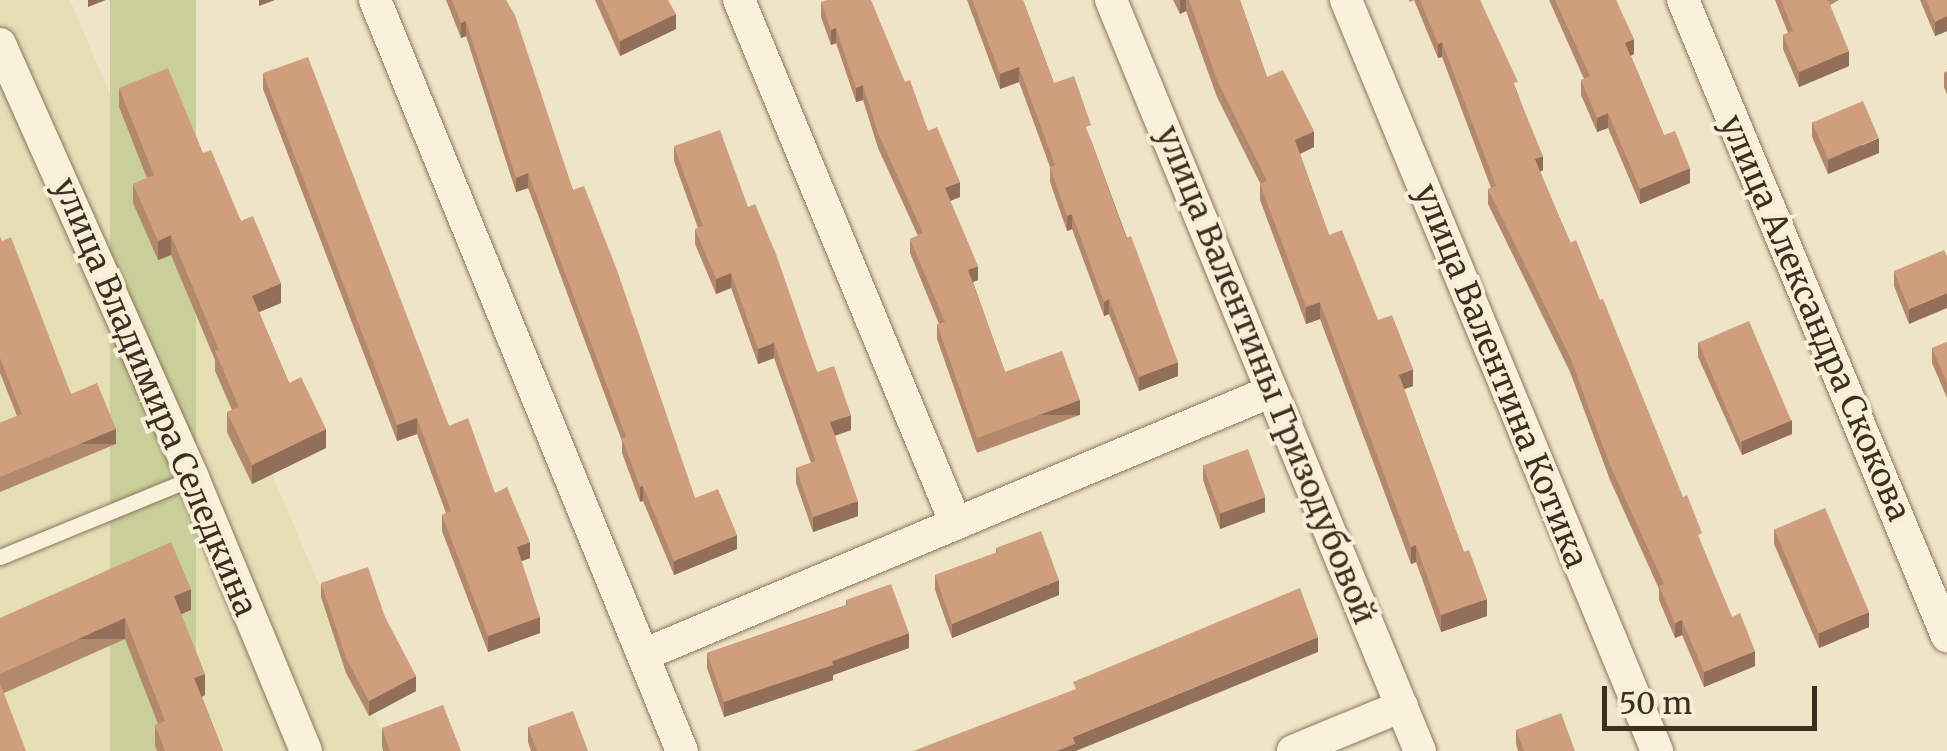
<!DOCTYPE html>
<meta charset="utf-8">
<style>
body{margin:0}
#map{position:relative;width:1947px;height:751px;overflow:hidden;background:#f0e4c8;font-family:Merriweather,serif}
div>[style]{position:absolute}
.farmland>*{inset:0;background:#e6deb5}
.green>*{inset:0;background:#c9cf9b;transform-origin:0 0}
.roads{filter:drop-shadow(0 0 2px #8d765c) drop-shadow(0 0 2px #8d765c)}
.service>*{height:15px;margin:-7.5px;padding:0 7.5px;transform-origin:7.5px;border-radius:7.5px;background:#faf1dc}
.minor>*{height:32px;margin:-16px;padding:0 16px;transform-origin:16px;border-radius:16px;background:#faf1dc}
.wall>*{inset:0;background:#b2896c}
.shaded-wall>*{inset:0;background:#916f58;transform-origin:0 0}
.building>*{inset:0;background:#cf9f7d;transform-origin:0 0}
span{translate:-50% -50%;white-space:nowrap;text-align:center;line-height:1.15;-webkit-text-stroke:8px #f7eed8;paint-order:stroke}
.street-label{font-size:32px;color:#3d2e20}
.scale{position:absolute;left:1602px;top:686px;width:215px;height:45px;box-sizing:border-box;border:5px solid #3d2e20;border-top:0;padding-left:12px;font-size:30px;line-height:35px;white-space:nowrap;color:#3d2e20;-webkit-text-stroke:8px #f7eed8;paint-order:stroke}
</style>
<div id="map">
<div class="farmland">
<i style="clip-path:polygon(0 0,70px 0,390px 751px,0 751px)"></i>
</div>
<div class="green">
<i style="left:110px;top:0;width:86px;height:815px"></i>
</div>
<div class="roads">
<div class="service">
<i style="left:0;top:557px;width:209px;rotate:-22.3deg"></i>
</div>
<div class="minor">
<i style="left:375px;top:0;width:811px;rotate:67.77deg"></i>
<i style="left:739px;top:0;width:567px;rotate:67.5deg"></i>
<i style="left:1111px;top:0;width:812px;rotate:67.64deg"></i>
<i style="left:1346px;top:0;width:813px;rotate:67.5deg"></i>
<i style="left:1683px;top:0;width:689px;rotate:67.46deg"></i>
<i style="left:0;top:44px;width:475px;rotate:66deg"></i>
<i style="left:193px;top:478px;width:295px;rotate:67.5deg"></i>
<i style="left:643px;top:655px;width:682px;rotate:-22.77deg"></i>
<i style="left:1293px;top:751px;width:118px;rotate:-22.4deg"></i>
</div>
</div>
<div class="wall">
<i style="clip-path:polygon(446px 0,506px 0,573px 190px,695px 498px,737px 549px,674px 575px,643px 501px,640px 502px,622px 453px,622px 441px,528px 188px,516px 192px,466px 36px,461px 38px)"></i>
<i style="clip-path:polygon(595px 0,668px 0,676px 29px,620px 56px)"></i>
<i style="clip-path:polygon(967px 0,1023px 0,1054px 83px,1091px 140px,1178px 376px,1139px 391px,1109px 314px,1104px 316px,1072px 229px,1067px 231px,1050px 182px,1050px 167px,1019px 82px,1000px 89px)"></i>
<i style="clip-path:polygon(1173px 0,1240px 0,1267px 77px,1314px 147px,1300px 154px,1329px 235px,1378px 320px,1413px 386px,1404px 389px,1487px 616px,1441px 632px,1416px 562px,1411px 564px,1320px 319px,1306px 324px,1260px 200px,1260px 183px,1217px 97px,1186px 11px,1180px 14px)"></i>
<i style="clip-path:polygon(1409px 0,1480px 0,1518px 94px,1543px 170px,1540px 172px,1732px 617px,1755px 666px,1704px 687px,1682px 635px,1675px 638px,1659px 600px,1659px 589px,1610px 480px,1570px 372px,1488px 204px,1488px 189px,1491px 188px,1442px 57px,1438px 58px,1414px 0,1410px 2px)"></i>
<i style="clip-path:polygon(1549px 0,1616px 0,1634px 54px,1631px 56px,1664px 135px,1690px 183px,1640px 204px,1608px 128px,1597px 132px,1581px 95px,1581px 80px,1584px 79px)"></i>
<i style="clip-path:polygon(1775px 0,1839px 0,1830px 5px,1849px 66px,1799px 87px,1783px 49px,1783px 35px,1788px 33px)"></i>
<i style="clip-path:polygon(1920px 0,1947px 0,1947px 31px,1935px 36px)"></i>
<i style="clip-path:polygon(821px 2px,905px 82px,960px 197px,950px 201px,978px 280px,973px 282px,1005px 372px,1080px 415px,977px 453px,937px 339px,937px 324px,939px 324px,910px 253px,910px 239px,918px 236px,878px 148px,863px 100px,856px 102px,836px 43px,831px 45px,821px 17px)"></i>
<i style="clip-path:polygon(1947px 71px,1947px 95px,1944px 87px,1944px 73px)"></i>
<i style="clip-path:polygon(263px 73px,449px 426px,495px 493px,530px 558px,521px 561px,540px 633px,488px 652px,442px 531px,442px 515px,446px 513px,417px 434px,397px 441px,263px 89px)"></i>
<i style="clip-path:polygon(119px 88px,203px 153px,241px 221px,281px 303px,259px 312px,289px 383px,326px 448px,252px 484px,227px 432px,227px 412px,232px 410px,215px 371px,215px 360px,171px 255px,158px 260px,133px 203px,133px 184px,147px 178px,119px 107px)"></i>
<i style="clip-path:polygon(1812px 122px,1879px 153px,1828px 174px,1812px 137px)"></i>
<i style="clip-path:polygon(674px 146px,748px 207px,817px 372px,851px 430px,835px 436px,858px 516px,813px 532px,796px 483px,796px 468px,811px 463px,774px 358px,758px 364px,731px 288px,716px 294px,695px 244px,695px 229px,698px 228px,674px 161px)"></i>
<i style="clip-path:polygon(0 237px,71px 394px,116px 444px,0 492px,0 423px,17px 416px,0 373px)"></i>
<i style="clip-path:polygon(1947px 256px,1909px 324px,1894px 286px,1894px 271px)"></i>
<i style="clip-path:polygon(1698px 342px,1792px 434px,1742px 455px,1698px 357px)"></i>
<i style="clip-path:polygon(1947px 342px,1947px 398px,1932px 363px,1932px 348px)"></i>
<i style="clip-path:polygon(1203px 465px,1265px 512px,1220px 529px,1203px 480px)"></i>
<i style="clip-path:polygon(1774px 529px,1869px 627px,1819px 648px,1774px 544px)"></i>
<i style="clip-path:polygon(996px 548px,1059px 595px,952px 638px,935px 590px,935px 575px,996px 553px)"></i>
<i style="clip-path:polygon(321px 583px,385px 617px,416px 691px,369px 716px,346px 673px,321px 597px)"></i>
<i style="clip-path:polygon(846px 600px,909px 648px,833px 675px,833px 680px,724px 717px,707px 668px,707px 653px,846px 605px)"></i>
<i style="clip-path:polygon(191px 610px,181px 614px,205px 695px,202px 697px,223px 751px,157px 751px,155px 746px,155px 725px,158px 724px,125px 639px,4px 693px,0 751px,0 618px)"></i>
<i style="clip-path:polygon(528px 727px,588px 751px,531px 751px,528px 742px)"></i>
<i style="clip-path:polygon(382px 728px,461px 751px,383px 751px,382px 746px)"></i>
<i style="clip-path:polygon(1516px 730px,1575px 751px,1518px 751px,1516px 744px)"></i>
</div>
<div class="shaded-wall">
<i style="clip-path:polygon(88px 0,106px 0,88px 7px)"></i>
<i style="clip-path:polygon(259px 0,275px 0,259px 6px)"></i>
<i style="clip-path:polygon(1180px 0,1186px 0,1186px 11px,1180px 14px)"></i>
<i style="clip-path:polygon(676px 14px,676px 29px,620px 56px,620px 41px)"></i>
<i style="clip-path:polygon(1947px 16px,1947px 31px,1935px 36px,1935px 22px)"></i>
<i style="clip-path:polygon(466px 21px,466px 36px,461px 38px,461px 23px)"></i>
<i style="clip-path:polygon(836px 28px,836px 43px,831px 45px,831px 30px)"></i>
<i style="clip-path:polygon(1634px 39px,1634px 54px,1625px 58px,1625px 43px)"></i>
<i style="clip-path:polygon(1442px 42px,1442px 57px,1438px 58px,1438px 44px)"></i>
<i style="clip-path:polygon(1849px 51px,1849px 66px,1799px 87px,1799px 72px)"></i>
<i style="clip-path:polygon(1019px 67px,1019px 82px,1000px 89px,1000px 74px)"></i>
<i style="clip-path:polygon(863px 85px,863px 100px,856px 102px,856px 88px)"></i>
<i style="clip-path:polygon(1608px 113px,1608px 128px,1597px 132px,1597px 118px)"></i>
<i style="clip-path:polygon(1314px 131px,1314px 147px,1295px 156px,1295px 140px)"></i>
<i style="clip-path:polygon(1879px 138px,1879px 153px,1828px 174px,1828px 160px)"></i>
<i style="clip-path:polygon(1543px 156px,1543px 170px,1535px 174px,1535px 159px)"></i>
<i style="clip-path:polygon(1690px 168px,1690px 183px,1640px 204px,1640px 189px)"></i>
<i style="clip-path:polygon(528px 173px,528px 188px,516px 192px,516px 178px)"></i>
<i style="clip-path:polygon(960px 182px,960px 197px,945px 203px,945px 188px)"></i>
<i style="clip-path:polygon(1072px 214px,1072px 229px,1067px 231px,1067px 216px)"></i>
<i style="clip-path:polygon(171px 235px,171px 255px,158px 260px,158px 241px)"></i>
<i style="clip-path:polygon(978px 266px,978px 280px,968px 284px,968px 270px)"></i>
<i style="clip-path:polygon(731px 273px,731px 288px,716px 294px,716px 279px)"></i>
<i style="clip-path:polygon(281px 283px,281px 303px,252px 315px,252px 296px)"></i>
<i style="clip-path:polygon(1947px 293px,1947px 308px,1909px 324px,1909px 309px)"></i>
<i style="clip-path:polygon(1109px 299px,1109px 314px,1104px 316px,1104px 302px)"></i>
<i style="clip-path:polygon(1320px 302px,1320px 319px,1306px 324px,1306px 307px)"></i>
<i style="clip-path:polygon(774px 343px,774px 358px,758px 364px,758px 349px)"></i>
<i style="clip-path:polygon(1178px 362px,1178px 376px,1139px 391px,1139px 377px)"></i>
<i style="clip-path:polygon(1413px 369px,1413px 386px,1399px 391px,1399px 375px)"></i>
<i style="left:1080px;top:400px;width:15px;height:110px;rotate:90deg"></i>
<i style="clip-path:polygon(851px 415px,851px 430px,830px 437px,830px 422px)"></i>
<i style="clip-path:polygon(417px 418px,417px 434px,397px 441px,397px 425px)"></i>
<i style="clip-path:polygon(1792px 420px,1792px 434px,1742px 455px,1742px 441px)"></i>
<i style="left:116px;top:429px;width:15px;height:126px;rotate:90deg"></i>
<i style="clip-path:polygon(326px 429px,326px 448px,252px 484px,252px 465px)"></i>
<i style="left:643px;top:486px;width:15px;height:3px;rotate:90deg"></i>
<i style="clip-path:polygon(1265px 497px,1265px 512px,1220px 529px,1220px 514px)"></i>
<i style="clip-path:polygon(858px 501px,858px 516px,813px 532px,813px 517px)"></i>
<i style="clip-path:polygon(737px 535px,737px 549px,674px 575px,674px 561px)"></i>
<i style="clip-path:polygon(530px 542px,530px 558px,517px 563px,517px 547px)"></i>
<i style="clip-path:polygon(1416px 545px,1416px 562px,1411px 564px,1411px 547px)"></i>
<i style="clip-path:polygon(1059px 580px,1059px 595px,952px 638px,952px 624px)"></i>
<i style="clip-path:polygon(191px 589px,191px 610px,174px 617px,174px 596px)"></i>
<i style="clip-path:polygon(1487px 599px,1487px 616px,1441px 632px,1441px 615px)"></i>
<i style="clip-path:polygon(1869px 612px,1869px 627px,1819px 648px,1819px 633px)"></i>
<i style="clip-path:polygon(540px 617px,540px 633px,488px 652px,488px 636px)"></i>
<i style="left:125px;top:618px;width:21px;height:137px;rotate:90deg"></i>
<i style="clip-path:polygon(1682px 620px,1682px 635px,1675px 638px,1675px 623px)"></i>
<i style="clip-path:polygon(909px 633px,909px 648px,833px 675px,833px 680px,724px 717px,724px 702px)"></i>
<i style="clip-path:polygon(1318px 637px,1318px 652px,1076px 751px,1057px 751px,1073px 737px)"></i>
<i style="clip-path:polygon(1755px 651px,1755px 666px,1704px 687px,1704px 672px)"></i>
<i style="clip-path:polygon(205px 674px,205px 695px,194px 699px,194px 678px)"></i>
<i style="clip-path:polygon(416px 676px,416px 691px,369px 716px,369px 701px)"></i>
</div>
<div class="building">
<i style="clip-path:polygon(452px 0,506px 0,515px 15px,573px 190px,584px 186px,617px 270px,695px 498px,718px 489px,737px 535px,674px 561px,643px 486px,640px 487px,622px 438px,626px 437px,528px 173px,516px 178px,466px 21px,461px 23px)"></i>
<i style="clip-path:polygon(602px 0,668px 0,676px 14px,620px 41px)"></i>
<i style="clip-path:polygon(827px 0,871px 0,905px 82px,910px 80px,928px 131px,937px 127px,960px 182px,945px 188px,978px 266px,968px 270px,1005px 372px,1062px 351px,1080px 400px,977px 438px,937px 324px,945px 322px,910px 239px,923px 233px,878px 133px,863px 85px,856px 88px,836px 28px,831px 30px,821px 2px)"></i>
<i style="clip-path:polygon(972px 0,1023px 0,1054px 83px,1074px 76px,1091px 125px,1086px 127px,1126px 238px,1131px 236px,1178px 362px,1139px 377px,1109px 299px,1104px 302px,1072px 214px,1067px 216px,1050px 167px,1055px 165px,1019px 67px,1000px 74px)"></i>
<i style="clip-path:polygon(1189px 0,1240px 0,1267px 77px,1283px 70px,1314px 131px,1295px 140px,1329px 235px,1342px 230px,1378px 320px,1392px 315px,1413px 369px,1399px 375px,1464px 552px,1469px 550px,1487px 599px,1441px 615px,1416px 545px,1411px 547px,1320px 302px,1306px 307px,1260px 184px,1267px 181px,1217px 80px)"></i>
<i style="clip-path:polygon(1420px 0,1480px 0,1518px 82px,1513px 83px,1543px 156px,1535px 159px,1570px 243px,1576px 240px,1600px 300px,1603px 299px,1683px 497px,1687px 495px,1702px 533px,1698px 535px,1732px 617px,1740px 613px,1755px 651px,1704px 672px,1682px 620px,1675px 623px,1659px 586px,1664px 584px,1610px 465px,1570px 357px,1488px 189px,1496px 186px,1442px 42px,1438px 44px)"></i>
<i style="clip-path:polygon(1555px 0,1616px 0,1634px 39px,1625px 43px,1664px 135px,1675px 131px,1690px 168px,1640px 189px,1608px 113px,1597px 118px,1581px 80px,1590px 76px)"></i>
<i style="clip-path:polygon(1781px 0,1828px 0,1849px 51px,1799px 72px,1783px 35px,1793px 31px)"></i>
<i style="clip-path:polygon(1926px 0,1947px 0,1947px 16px,1935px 22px)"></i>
<i style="clip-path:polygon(308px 57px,449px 426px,468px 418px,495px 493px,507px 487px,530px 542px,517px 547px,540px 617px,488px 636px,442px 515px,451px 511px,417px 418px,397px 425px,263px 73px)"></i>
<i style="clip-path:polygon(168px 68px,203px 153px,211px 150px,241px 221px,253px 216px,281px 283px,252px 296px,289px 383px,301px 377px,326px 429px,252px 465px,227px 412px,239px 407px,215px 351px,219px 350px,171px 235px,158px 241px,133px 184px,154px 175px,119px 88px)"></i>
<i style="left:1863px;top:101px;width:40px;height:55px;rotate:67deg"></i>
<i style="clip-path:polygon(720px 130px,748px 207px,755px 204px,776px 254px,817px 372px,834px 366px,851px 415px,830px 422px,858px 501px,813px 517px,796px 468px,816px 461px,774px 343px,758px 349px,731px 273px,716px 279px,695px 229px,703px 226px,674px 146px)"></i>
<i style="clip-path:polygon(0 237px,2px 241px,11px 237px,71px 394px,97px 383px,116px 429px,0 477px,0 423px,22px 414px,0 358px)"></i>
<i style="clip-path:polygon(1944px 250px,1947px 256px,1947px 293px,1909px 309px,1894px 271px)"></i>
<i style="left:1749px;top:321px;width:108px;height:55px;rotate:67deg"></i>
<i style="clip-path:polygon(1947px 342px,1947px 383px,1932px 348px)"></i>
<i style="left:1248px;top:449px;width:51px;height:48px;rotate:70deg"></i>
<i style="left:1825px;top:508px;width:113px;height:55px;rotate:67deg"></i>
<i style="clip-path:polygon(1041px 531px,1059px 580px,952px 624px,935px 575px,998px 552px,996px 548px)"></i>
<i style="clip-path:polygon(171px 542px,191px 589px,174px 596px,205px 674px,194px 678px,223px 751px,165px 751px,155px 725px,165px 721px,125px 618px,0 674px,0 618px)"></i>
<i style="clip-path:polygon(368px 567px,385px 617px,416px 676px,369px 701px,346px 658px,321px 583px)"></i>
<i style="clip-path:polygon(891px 584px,909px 633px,832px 661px,833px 665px,724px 702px,707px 653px,848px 605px,846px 600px)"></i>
<i style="clip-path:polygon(1300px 588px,1318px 637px,1073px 737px,1075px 744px,1057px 751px,913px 751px,1076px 689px,1073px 682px)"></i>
<i style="clip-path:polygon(0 683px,26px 751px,0 751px)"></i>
<i style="clip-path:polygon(443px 705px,461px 751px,390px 751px,382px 728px)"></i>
<i style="clip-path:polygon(573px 711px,588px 751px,537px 751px,528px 727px)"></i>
<i style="clip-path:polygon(1561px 713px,1575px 751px,1524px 751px,1516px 730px)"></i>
</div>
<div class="street-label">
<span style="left:1815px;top:318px;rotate:67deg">улица Александра Скокова</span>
<span style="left:1266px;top:375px;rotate:68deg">улица Валентины Гризодубовой</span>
<span style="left:1501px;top:376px;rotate:68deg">улица Валентина Котика</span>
<span style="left:155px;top:397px;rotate:67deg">улица Владимира Селедкина</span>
</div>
<div class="scale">50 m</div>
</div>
